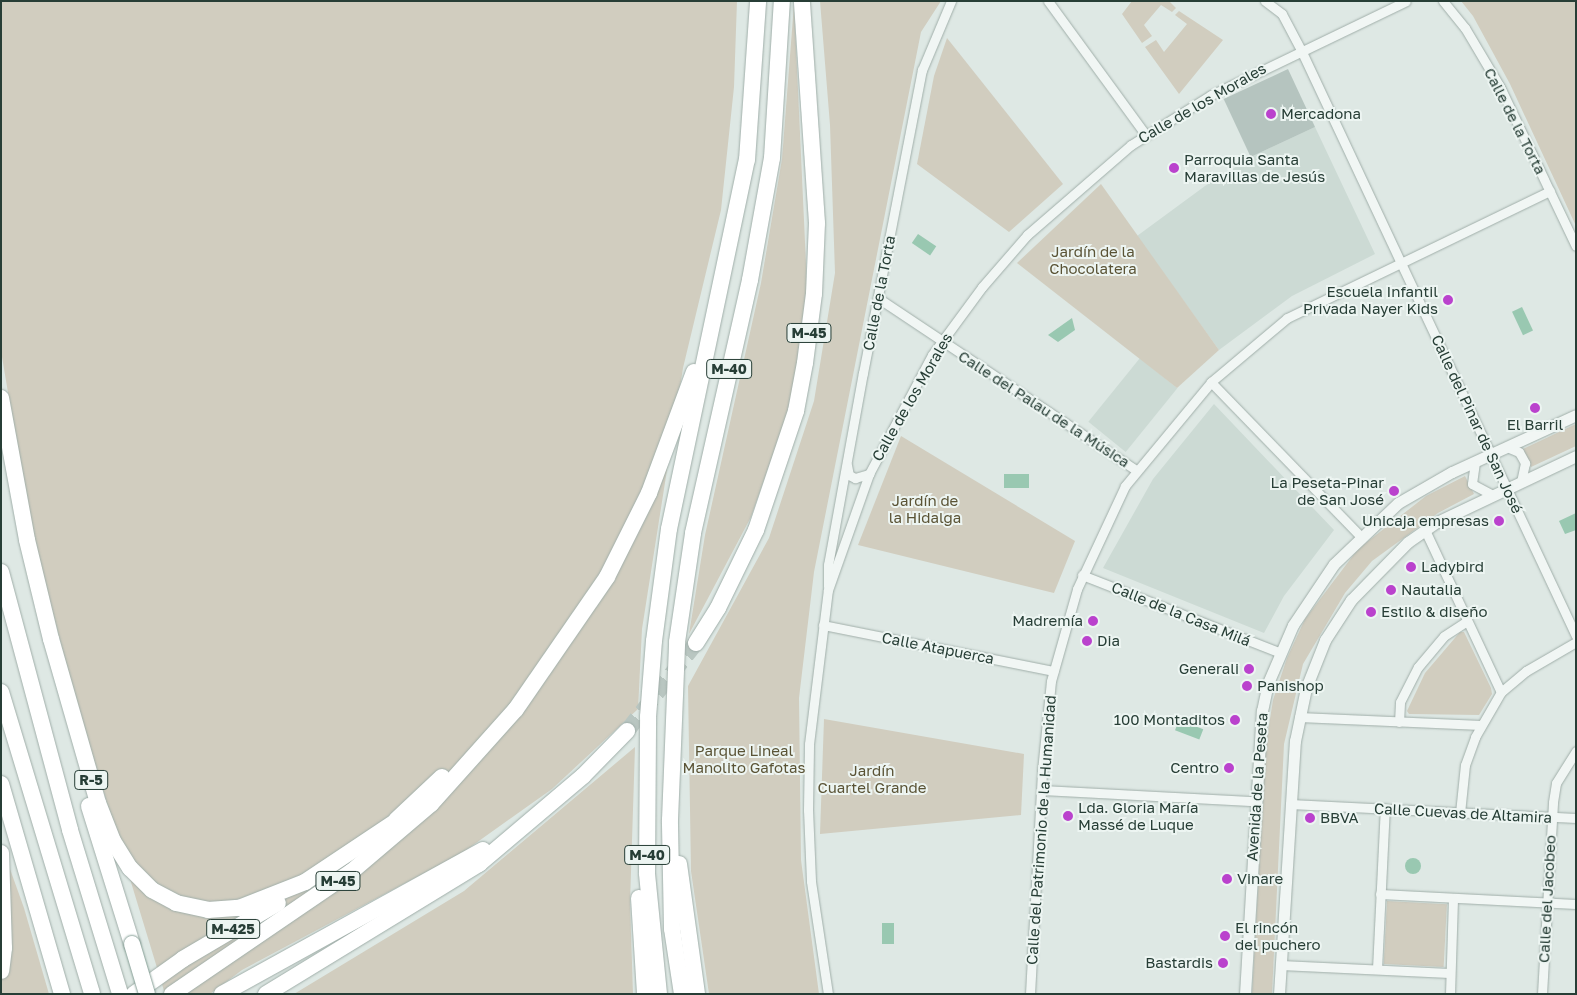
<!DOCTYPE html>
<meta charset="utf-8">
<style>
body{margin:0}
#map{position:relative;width:1577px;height:995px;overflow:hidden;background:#dee8e4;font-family:"Golos Text",sans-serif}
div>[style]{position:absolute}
.built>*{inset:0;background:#ccdad4;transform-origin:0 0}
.green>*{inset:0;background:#d1cdbf;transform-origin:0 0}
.water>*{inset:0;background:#99c8b1;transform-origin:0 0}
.round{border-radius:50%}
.building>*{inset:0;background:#b5c4bf;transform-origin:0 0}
.motorway-tunnel>*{height:16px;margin-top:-8px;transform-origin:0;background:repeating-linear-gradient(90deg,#b9c6c1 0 16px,transparent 0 24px)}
.roads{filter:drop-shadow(0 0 1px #a0aea9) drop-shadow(0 0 1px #a0aea9)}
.minor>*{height:9px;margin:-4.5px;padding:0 4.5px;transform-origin:4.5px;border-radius:4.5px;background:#f1f6f4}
.tertiary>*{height:11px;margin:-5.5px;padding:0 5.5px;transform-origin:5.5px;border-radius:5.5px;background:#f1f6f4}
.motorway>*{height:16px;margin:-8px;padding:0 8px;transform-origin:8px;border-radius:8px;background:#fff}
.bridges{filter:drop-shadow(0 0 1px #859e95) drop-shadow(0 0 1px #859e95)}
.motorway-bridge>*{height:16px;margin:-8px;padding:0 8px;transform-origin:8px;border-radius:8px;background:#fff}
.dots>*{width:14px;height:14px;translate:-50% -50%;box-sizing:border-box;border:2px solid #edf5f2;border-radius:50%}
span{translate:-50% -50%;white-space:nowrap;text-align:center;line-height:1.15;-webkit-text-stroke:4px #edf5f2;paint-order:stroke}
.shield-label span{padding:1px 4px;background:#edf5f2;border:1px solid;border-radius:4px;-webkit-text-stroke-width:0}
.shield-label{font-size:14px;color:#273e36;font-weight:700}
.street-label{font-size:15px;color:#273e36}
.poi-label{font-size:15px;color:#273e36}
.left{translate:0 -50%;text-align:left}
.right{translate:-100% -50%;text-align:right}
.park-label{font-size:15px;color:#5a5335}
.frame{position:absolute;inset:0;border:2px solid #273e36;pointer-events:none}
</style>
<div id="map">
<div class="built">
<i style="clip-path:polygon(1315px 127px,1375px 254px,1292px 296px,1219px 350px,1137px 236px,1205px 186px,1255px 155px)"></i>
<i style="left:1140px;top:358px;width:48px;height:82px;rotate:39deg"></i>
<i style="clip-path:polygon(1214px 404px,1334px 530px,1284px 596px,1264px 633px,1103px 568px,1153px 479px)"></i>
</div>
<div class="green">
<i style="clip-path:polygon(1px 1px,737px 1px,734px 87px,721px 210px,683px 368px,642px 629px,638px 709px,552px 789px,462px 853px,242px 970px,210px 994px,165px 994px,75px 698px,31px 529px,1px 351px)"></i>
<i style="clip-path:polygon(820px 1px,941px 1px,921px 32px,814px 572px,799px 698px,801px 860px,819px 994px,709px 994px,691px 871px,688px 686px,769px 538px,814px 401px,835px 273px,830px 125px)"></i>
<i style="clip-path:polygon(1132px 1px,1169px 1px,1176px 8px,1172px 12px,1161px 5px,1144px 25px,1152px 36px,1142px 43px,1122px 14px)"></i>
<i style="clip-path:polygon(1461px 1px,1576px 1px,1576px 226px,1510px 84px,1473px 16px)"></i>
<i style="clip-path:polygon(794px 4px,807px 285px,792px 401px,751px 517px,689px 634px,705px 535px,761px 283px,782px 159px)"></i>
<i style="clip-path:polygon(1179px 11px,1223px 40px,1179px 94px,1145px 47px,1156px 40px,1164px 52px,1187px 24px,1175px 15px)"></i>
<i style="clip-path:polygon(947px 38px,1063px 184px,1009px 232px,917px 164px,934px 76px)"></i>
<i style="clip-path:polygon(1101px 184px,1219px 350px,1177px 388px,1017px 263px)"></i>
<i style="clip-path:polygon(1576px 424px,1576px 446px,1531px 467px,1523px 449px)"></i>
<i style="clip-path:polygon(901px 436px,1075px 541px,1054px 593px,858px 545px)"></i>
<i style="clip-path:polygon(1465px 476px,1474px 494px,1438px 513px,1372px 561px,1345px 593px,1303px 664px,1284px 744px,1272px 994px,1252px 994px,1266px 744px,1273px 700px,1287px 658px,1305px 619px,1358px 549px,1426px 496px)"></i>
<i style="clip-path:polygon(1460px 632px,1464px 632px,1491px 688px,1492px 694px,1479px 715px,1409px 714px,1407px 711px,1425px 673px)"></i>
<i style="clip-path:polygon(824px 719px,1024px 754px,1021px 815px,820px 834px)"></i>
<i style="clip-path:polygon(635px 747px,630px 903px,633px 994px,294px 994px,464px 891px)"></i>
<i style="clip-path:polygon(1px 844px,24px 908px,49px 994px,1px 994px)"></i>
<i style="left:1387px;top:901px;width:60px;height:63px;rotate:3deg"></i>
</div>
<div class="water">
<i style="left:918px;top:234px;width:22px;height:11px;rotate:34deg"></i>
<i style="left:1522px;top:307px;width:26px;height:11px;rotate:65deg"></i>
<i style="clip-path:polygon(1072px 318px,1075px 330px,1058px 342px,1048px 335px)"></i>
<i style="left:1029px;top:474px;width:14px;height:25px;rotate:90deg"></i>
<i style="clip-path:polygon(1576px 513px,1576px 530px,1565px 534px,1559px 521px)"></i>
<i style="left:1179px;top:720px;width:26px;height:11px;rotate:21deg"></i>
<i class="round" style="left:1405px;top:858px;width:16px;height:16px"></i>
<i style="left:882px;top:923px;width:12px;height:21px"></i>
</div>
<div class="building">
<i style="left:1288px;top:69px;width:64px;height:71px;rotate:65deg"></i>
</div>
<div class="motorway-tunnel">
<i style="left:627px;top:731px;width:112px;rotate:-51.9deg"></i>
</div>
<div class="roads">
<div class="minor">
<i style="left:1048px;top:1px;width:165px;rotate:53.9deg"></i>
<i style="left:1265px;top:1px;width:21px;rotate:37deg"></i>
<i style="left:1282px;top:14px;width:41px;rotate:62.2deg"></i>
<i style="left:1301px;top:50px;width:647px;rotate:64.86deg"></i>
<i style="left:1443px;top:1px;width:35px;rotate:51deg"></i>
<i style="left:1465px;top:28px;width:69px;rotate:59.3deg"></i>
<i style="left:1500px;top:87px;width:176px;rotate:64.5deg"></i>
<i style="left:878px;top:298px;width:310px;rotate:33.7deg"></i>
<i style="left:1211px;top:382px;width:214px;rotate:45.9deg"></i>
<i style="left:1507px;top:447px;width:13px;rotate:23deg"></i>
<i style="left:1519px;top:452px;width:13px;rotate:61deg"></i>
<i style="left:1525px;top:463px;width:19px;rotate:102deg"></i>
<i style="left:1475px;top:462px;width:22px;rotate:98deg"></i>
<i style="left:1472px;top:484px;width:24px;rotate:28deg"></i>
<i style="left:847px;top:465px;width:10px;rotate:79deg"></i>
<i style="left:849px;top:475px;width:7px;rotate:27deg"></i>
<i style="left:855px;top:478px;width:15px;rotate:-16deg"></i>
<i style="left:1425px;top:530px;width:179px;rotate:64.9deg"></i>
<i style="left:1082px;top:575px;width:214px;rotate:21.4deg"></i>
<i style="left:828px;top:586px;width:21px;rotate:-90deg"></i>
<i style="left:828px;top:565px;width:195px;rotate:-79.7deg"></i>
<i style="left:863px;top:373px;width:309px;rotate:-79deg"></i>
<i style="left:922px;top:70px;width:75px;rotate:-67.2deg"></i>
<i style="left:823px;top:625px;width:235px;rotate:11.3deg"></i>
<i style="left:1299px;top:717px;width:182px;rotate:2.5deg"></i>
<i style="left:1399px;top:722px;width:20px;rotate:-87deg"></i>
<i style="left:1400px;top:702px;width:39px;rotate:-63deg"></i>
<i style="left:1418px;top:667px;width:40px;rotate:-50deg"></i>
<i style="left:1444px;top:636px;width:27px;rotate:-33deg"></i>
<i style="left:1042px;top:790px;width:213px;rotate:3deg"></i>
<i style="left:1290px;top:804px;width:286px;rotate:2.8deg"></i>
<i style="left:1460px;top:813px;width:48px;rotate:-84.1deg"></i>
<i style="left:1465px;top:765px;width:30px;rotate:-70deg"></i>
<i style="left:1475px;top:737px;width:52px;rotate:-60deg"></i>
<i style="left:1501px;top:692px;width:33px;rotate:-40deg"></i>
<i style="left:1526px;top:671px;width:58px;rotate:-30.1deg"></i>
<i style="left:1380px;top:894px;width:196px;rotate:2.9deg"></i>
<i style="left:1280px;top:965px;width:170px;rotate:2.7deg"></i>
<i style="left:1377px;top:969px;width:161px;rotate:-87.2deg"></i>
<i style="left:828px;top:994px;width:114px;rotate:-98.6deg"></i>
<i style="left:811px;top:881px;width:71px;rotate:-92.4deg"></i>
<i style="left:808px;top:810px;width:66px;rotate:-89.1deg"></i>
<i style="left:809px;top:744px;width:155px;rotate:-83deg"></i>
<i style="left:828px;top:590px;width:123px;rotate:-70.5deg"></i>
<i style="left:869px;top:474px;width:135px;rotate:-62.1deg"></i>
<i style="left:932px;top:355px;width:84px;rotate:-53.7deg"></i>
<i style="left:982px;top:287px;width:69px;rotate:-49.1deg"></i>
<i style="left:1027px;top:235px;width:138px;rotate:-40.9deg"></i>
<i style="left:1131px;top:145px;width:94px;rotate:-32deg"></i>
<i style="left:1211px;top:95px;width:216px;rotate:-25.7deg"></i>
<i style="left:1030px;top:994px;width:223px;rotate:-86.9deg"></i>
<i style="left:1042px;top:771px;width:90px;rotate:-84.3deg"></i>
<i style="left:1051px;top:681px;width:96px;rotate:-74.2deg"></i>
<i style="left:1077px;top:589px;width:114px;rotate:-65deg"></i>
<i style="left:1125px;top:486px;width:135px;rotate:-50.4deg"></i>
<i style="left:1211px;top:382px;width:99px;rotate:-40.1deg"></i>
<i style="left:1287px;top:318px;width:292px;rotate:-25.8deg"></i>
<i style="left:1450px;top:994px;width:96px;rotate:-88.2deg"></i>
<i style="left:1542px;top:994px;width:192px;rotate:-86.7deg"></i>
<i style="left:1553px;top:802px;width:19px;rotate:-81deg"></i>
<i style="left:1556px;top:783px;width:38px;rotate:-58deg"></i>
</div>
<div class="tertiary">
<i style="left:1245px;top:994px;width:284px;rotate:-86.6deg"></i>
<i style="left:1262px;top:711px;width:29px;rotate:-78deg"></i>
<i style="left:1268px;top:683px;width:63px;rotate:-66.7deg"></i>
<i style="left:1293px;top:625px;width:73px;rotate:-56.1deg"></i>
<i style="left:1334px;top:564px;width:88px;rotate:-43.6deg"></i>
<i style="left:1398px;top:503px;width:62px;rotate:-29.9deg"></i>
<i style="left:1452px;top:472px;width:136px;rotate:-24.7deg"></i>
<i style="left:1279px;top:994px;width:254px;rotate:-86.4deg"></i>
<i style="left:1295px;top:741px;width:54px;rotate:-78.3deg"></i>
<i style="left:1306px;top:688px;width:52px;rotate:-68.4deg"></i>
<i style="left:1325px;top:640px;width:48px;rotate:-57deg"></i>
<i style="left:1351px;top:600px;width:81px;rotate:-45.5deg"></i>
<i style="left:1408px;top:542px;width:35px;rotate:-35deg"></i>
<i style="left:1437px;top:522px;width:154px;rotate:-25.4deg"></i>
</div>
<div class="motorway">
<i style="left:1px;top:398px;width:144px;rotate:79.6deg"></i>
<i style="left:27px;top:540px;width:102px;rotate:76.4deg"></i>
<i style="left:51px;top:639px;width:171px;rotate:74deg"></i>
<i style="left:98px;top:803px;width:41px;rotate:68.5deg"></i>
<i style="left:113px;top:841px;width:32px;rotate:58deg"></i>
<i style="left:130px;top:868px;width:31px;rotate:45deg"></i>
<i style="left:152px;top:890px;width:27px;rotate:28deg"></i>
<i style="left:176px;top:903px;width:33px;rotate:12deg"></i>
<i style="left:208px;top:910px;width:31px;rotate:-4deg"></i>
<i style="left:239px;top:908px;width:71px;rotate:-21.5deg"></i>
<i style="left:305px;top:882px;width:105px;rotate:-33.7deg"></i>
<i style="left:1px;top:572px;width:267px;rotate:75deg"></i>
<i style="left:70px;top:830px;width:171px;rotate:73deg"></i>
<i style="left:696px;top:643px;width:41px;rotate:-57.8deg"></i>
<i style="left:718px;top:608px;width:87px;rotate:-64deg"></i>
<i style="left:756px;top:530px;width:126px;rotate:-71.4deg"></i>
<i style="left:796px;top:411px;width:49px;rotate:-79.4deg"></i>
<i style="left:805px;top:363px;width:70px;rotate:-82.6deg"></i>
<i style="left:814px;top:294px;width:71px;rotate:-87.6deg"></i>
<i style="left:817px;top:223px;width:223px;rotate:-93.9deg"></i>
<i style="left:1px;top:692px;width:315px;rotate:73.2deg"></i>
<i style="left:1px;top:784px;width:219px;rotate:73.8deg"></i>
<i style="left:89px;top:806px;width:145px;rotate:72.7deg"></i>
<i style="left:396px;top:820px;width:63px;rotate:-43.1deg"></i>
<i style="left:1px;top:853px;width:95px;rotate:88.2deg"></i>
<i style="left:4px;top:948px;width:23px;rotate:97deg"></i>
<i style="left:679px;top:864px;width:131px;rotate:82.1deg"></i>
<i style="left:639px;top:898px;width:96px;rotate:86.4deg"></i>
<i style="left:134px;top:994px;width:60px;rotate:-35.5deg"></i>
<i style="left:183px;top:959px;width:110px;rotate:-30.5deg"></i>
<i style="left:172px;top:994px;width:217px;rotate:-34.3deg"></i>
<i style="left:351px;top:872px;width:105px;rotate:-40.4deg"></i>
<i style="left:431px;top:804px;width:127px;rotate:-48.2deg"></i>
<i style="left:516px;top:709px;width:160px;rotate:-55.4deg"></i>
<i style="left:607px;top:577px;width:94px;rotate:-63.4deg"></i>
<i style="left:649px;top:493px;width:129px;rotate:-69.6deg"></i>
<i style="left:222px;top:994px;width:298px;rotate:-28.9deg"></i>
<i style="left:266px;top:994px;width:250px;rotate:-31.4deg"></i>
<i style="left:479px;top:864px;width:136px;rotate:-40.2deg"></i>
<i style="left:583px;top:776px;width:63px;rotate:-45.6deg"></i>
<i style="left:659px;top:994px;width:122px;rotate:-95.7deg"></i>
<i style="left:647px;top:873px;width:156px;rotate:-89.6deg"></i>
<i style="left:648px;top:717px;width:76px;rotate:-85.5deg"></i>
<i style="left:654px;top:641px;width:113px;rotate:-82.4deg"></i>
<i style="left:669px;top:529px;width:377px;rotate:-78.1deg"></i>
<i style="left:747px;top:160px;width:159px;rotate:-86deg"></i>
<i style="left:682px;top:994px;width:66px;rotate:-98.7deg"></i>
<i style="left:672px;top:929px;width:109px;rotate:-91.1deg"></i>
<i style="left:670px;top:820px;width:178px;rotate:-87.7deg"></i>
<i style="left:677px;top:642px;width:110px;rotate:-81.6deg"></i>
<i style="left:693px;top:533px;width:259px;rotate:-77.3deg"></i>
<i style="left:750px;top:280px;width:124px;rotate:-79.8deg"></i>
<i style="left:772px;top:158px;width:157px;rotate:-86.4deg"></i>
</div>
</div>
<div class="bridges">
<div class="motorway-bridge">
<i style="left:132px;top:944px;width:52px;rotate:73.3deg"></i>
</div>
</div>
<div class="dots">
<i style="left:1271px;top:114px;background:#ba42cd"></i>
<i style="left:1174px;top:168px;background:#ba42cd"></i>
<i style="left:1448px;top:300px;background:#ba42cd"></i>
<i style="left:1535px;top:408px;background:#ba42cd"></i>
<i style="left:1394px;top:491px;background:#ba42cd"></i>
<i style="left:1499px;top:521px;background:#ba42cd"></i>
<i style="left:1411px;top:567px;background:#ba42cd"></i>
<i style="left:1391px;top:590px;background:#ba42cd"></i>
<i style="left:1371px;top:612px;background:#ba42cd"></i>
<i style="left:1093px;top:621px;background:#ba42cd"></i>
<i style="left:1087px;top:641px;background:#ba42cd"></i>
<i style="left:1249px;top:669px;background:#ba42cd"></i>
<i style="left:1247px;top:686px;background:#ba42cd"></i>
<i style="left:1235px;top:720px;background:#ba42cd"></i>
<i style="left:1229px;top:768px;background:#ba42cd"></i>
<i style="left:1068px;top:816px;background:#ba42cd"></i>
<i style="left:1310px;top:818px;background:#ba42cd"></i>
<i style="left:1227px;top:879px;background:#ba42cd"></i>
<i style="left:1225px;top:936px;background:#ba42cd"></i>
<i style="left:1223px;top:963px;background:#ba42cd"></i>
</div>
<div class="shield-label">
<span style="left:809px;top:333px">M-45</span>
<span style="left:729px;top:369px">M-40</span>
<span style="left:91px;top:780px">R-5</span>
<span style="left:647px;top:855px">M-40</span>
<span style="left:338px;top:881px">M-45</span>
<span style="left:233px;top:929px">M-425</span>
</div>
<div class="street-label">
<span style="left:1202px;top:103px;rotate:-30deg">Calle de los Morales</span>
<span style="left:1515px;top:121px;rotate:63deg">Calle de la Torta</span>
<span style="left:879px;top:293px;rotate:-79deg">Calle de la Torta</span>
<span style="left:912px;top:397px;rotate:-60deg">Calle de los Morales</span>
<span style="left:1044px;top:409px;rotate:33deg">Calle del Palau de la Música</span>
<span style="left:1477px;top:424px;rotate:65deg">Calle del Pinar de San José</span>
<span style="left:1181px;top:614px;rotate:22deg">Calle de la Casa Milá</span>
<span style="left:938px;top:648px;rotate:11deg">Calle Atapuerca</span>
<span style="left:1257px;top:787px;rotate:-86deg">Avenida de la Peseta</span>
<span style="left:1463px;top:813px;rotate:3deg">Calle Cuevas de Altamira</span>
<span style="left:1041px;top:830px;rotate:-86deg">Calle del Patrimonio de la Humanidad</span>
<span style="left:1547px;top:899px;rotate:-87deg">Calle del Jacobeo</span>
</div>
<div class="poi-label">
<span class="left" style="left:1281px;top:114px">Mercadona</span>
<span class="left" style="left:1184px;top:168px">Parroquia Santa<br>Maravillas de Jesús</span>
<span class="right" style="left:1438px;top:300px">Escuela Infantil<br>Privada Nayer Kids</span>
<span style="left:1535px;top:425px">El Barril</span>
<span class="right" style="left:1384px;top:491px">La Peseta-Pinar<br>de San José</span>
<span class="right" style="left:1489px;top:521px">Unicaja empresas</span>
<span class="left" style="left:1421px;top:567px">Ladybird</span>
<span class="left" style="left:1401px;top:590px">Nautalia</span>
<span class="left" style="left:1381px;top:612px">Estilo &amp; diseño</span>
<span class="right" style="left:1083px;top:621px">Madremía</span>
<span class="left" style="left:1097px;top:641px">Dia</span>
<span class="right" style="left:1239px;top:669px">Generali</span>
<span class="left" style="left:1257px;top:686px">Panishop</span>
<span class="right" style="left:1225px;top:720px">100 Montaditos</span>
<span class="right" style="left:1219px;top:768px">Centro</span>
<span class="left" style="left:1078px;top:816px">Lda. Gloria María<br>Massé de Luque</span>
<span class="left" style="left:1320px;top:818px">BBVA</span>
<span class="left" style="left:1237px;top:879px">Vinare</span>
<span class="left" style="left:1235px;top:936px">El rincón<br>del puchero</span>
<span class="right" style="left:1213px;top:963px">Bastardis</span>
</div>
<div class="park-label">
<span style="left:1093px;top:260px">Jardín de la<br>Chocolatera</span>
<span style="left:925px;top:509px">Jardín de<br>la Hidalga</span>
<span style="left:744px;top:759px">Parque Lineal<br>Manolito Gafotas</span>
<span style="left:872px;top:779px">Jardín<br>Cuartel Grande</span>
</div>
<div class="frame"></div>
</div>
